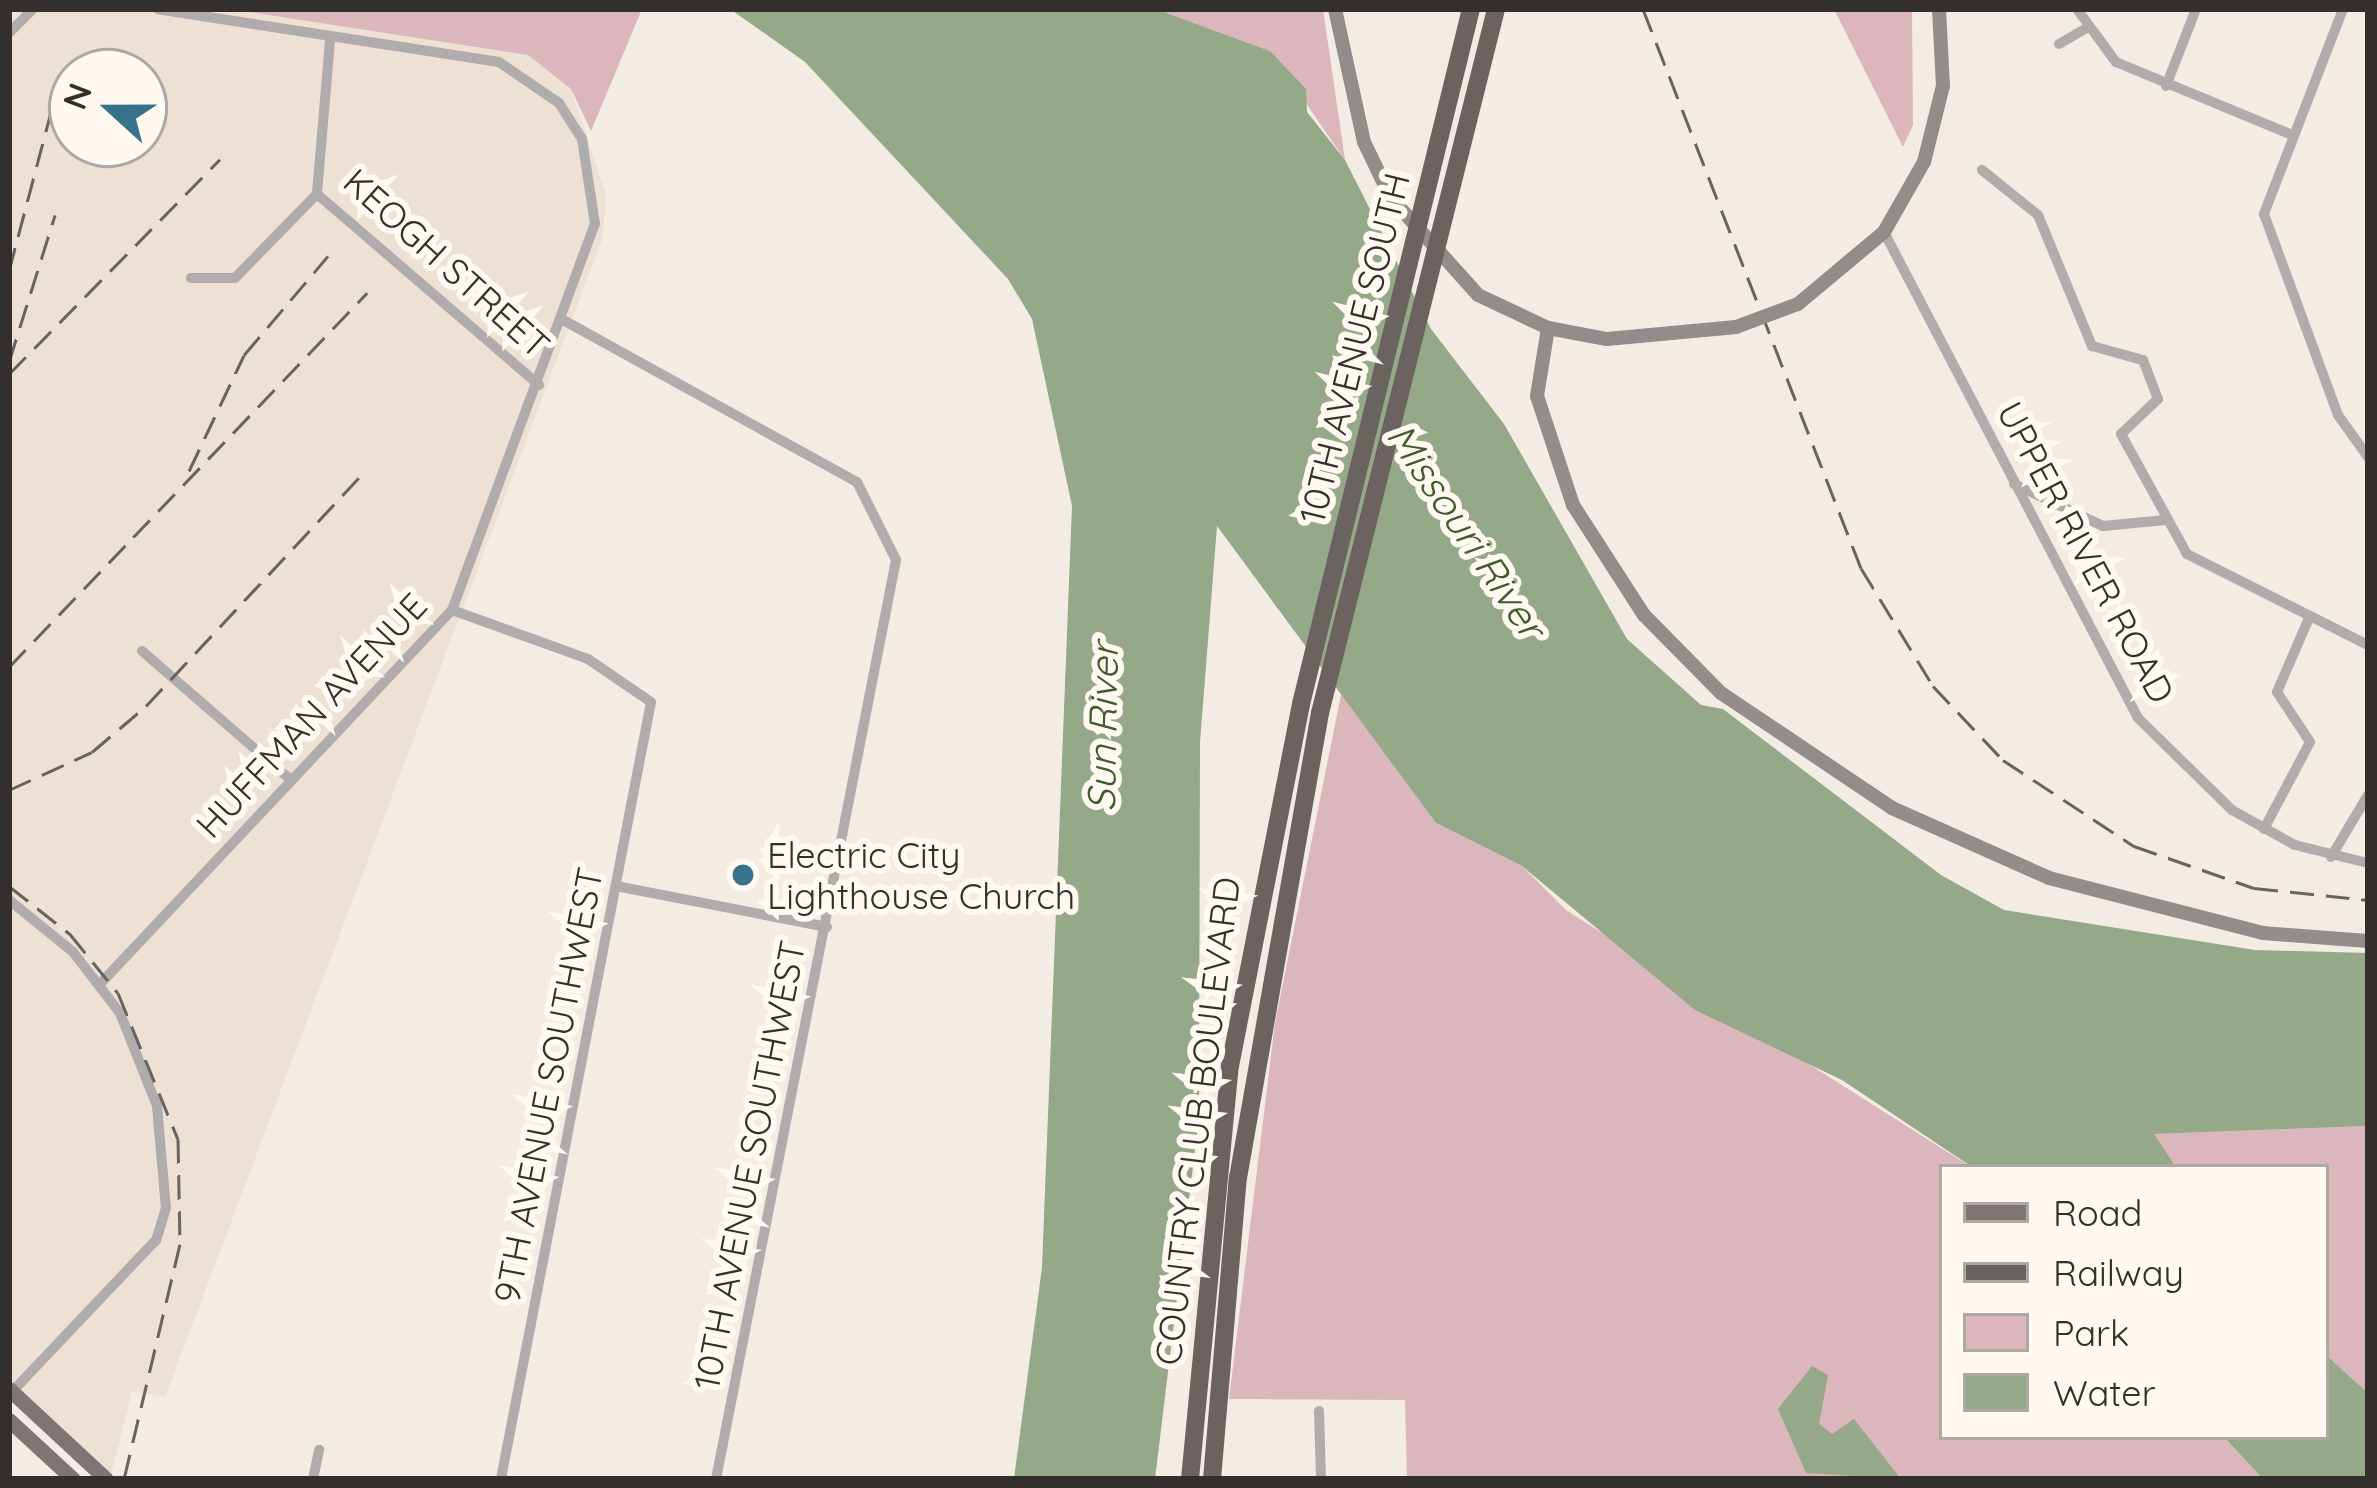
<!DOCTYPE html>
<style>
body{margin:0}
#map{position:relative;width:2377px;height:1488px;overflow:hidden;background:#f2ece5;font-family:Quicksand,sans-serif}
div>[style]{position:absolute}
.built>*{inset:0;background:#ece1d4}
.green>*{inset:0;background:#dbb6bc}
.water>*{inset:0;background:#95a888}
.street>*{height:10px;margin:-5px;padding:0 5px;transform-origin:5px;border-radius:5px;background:#b0acab}
.secondary>*{height:14px;margin:-7px;padding:0 7px;transform-origin:7px;border-radius:7px;background:#928c8a}
.primary>*{height:15px;margin:-7.5px;padding:0 7.5px;transform-origin:7.5px;border-radius:7.5px;background:#7d7674}
.highway>*{height:18px;margin:-9px;padding:0 9px;transform-origin:9px;border-radius:9px;background:#6a6360}
.rail>*{height:3px;margin-top:-1.5px;transform-origin:0;background:repeating-linear-gradient(90deg,#676360 0 24px,transparent 0 36px)}
.secondary-bridge>*{height:14px;margin:-7px;padding:0 7px;transform-origin:7px;border-radius:7px;background:#928c8a}
.highway-bridge>*{height:18px;margin:-9px;padding:0 9px;transform-origin:9px;border-radius:9px;background:#6a6360}
.dots>*{width:33px;height:33px;translate:-50% -50%;box-sizing:border-box;border:6px solid #fff9f2;border-radius:50%}
span{translate:-50% -50%;white-space:nowrap;text-align:center;line-height:1.15;-webkit-text-stroke:12px #fff9f2;paint-order:stroke}
.street-label{font-size:36px;color:#322f2d}
.poi-label{font-size:36px;color:#322f2d}
.left{translate:0 -50%;text-align:left}
.water-label{font-size:39px;color:#405a2a;font-style:italic}
.frame{position:absolute;inset:0;border:12px solid #322f2d;pointer-events:none}
.legend{position:absolute;left:1939px;top:1164px;width:390px;height:276px;box-sizing:border-box;background:#fff9f2;border:3px solid #ada8a3;margin:0;padding:15px 21px;list-style:none;font-size:36px;color:#322f2d}
.legend li{display:flex;align-items:center;gap:24px;height:60px}
.legend b{width:60px;border:3px solid #ada8a3}
.north{position:absolute;left:48px;top:48px;width:120px;height:120px;box-sizing:border-box;background:#fff9f2;border:3px solid #ada8a3;border-radius:50%;rotate:291deg;font-size:33px;font-weight:700;line-height:48px;text-align:center;color:#322f2d}
.north::after{content:'';display:block;margin:auto;width:42px;height:54px;background:#36728a;clip-path:polygon(50% 0,100% 100%,50% 72%,0 100%)}
</style>
<div id="map">
<div class="built">
<i style="clip-path:polygon(evenodd,19px 9px,232px 9px,528px 55px,571px 89px,607px 197px,602px 240px,165px 1397px,132px 1391px,110px 1479px,9px 1389px,9px 19px,19px 9px,72px 72px,144px 72px,144px 144px,72px 144px,72px 72px)"></i>
</div>
<div class="green">
<i style="clip-path:polygon(230px 9px,642px 9px,591px 131px,571px 89px,528px 55px)"></i>
<i style="clip-path:polygon(1156px 9px,1323px 9px,1345px 160px,1270px 51px)"></i>
<i style="clip-path:polygon(1834px 9px,1912px 9px,1913px 125px,1903px 147px)"></i>
<i style="clip-path:polygon(1342px 690px,1436px 823px,1522px 866px,1566px 910px,1971px 1167px,1942px 1167px,1942px 1437px,2224px 1437px,2263px 1479px,1407px 1479px,1405px 1400px,1229px 1399px,1275px 1023px)"></i>
<i style="clip-path:polygon(2368px 1126px,2368px 1393px,2326px 1355px,2326px 1167px,2176px 1167px,2153px 1134px)"></i>
</div>
<div class="water">
<i style="clip-path:polygon(730px 9px,1156px 9px,1270px 51px,1306px 89px,1307px 112px,1345px 160px,1431px 329px,1504px 424px,1627px 639px,1701px 705px,1723px 709px,1941px 875px,2004px 910px,2255px 950px,2368px 953px,2368px 1126px,2154px 1134px,2176px 1167px,1972px 1167px,1842px 1080px,1695px 1010px,1522px 866px,1436px 823px,1217px 526px,1200px 742px,1199px 1117px,1155px 1479px,1014px 1479px,1042px 1267px,1072px 506px,1032px 319px,1008px 279px,805px 62px)"></i>
<i style="clip-path:polygon(2326px 1355px,2368px 1393px,2368px 1479px,2263px 1479px,2224px 1437px,2326px 1437px)"></i>
<i style="clip-path:polygon(1812px 1366px,1828px 1375px,1819px 1424px,1832px 1434px,1854px 1419px,1901px 1479px,1806px 1473px,1778px 1409px)"></i>
</div>
<div class="street">
<i style="left:2077px;top:9px;width:66px;rotate:53.7deg"></i>
<i style="left:2116px;top:62px;width:191px;rotate:22.5deg"></i>
<i style="left:2343px;top:9px;width:220px;rotate:111.1deg"></i>
<i style="left:2264px;top:214px;width:214px;rotate:69.8deg"></i>
<i style="left:2338px;top:415px;width:52px;rotate:54.5deg"></i>
<i style="left:9px;top:33px;width:34px;rotate:-45deg"></i>
<i style="left:330px;top:41px;width:154px;rotate:94.9deg"></i>
<i style="left:317px;top:194px;width:293px;rotate:40.7deg"></i>
<i style="left:2059px;top:44px;width:32px;rotate:-30deg"></i>
<i style="left:2166px;top:86px;width:83px;rotate:-68.7deg"></i>
<i style="left:1982px;top:170px;width:72px;rotate:38.8deg"></i>
<i style="left:2038px;top:215px;width:142px;rotate:67.6deg"></i>
<i style="left:2092px;top:346px;width:53px;rotate:15.4deg"></i>
<i style="left:2143px;top:360px;width:42px;rotate:69deg"></i>
<i style="left:2158px;top:399px;width:51px;rotate:136.6deg"></i>
<i style="left:2121px;top:434px;width:137px;rotate:61.2deg"></i>
<i style="left:2187px;top:554px;width:203px;rotate:26.7deg"></i>
<i style="left:1884px;top:232px;width:548px;rotate:62.41deg"></i>
<i style="left:2138px;top:718px;width:132px;rotate:44.4deg"></i>
<i style="left:2232px;top:810px;width:72px;rotate:29.1deg"></i>
<i style="left:2295px;top:845px;width:75px;rotate:13.9deg"></i>
<i style="left:191px;top:278px;width:44px"></i>
<i style="left:235px;top:278px;width:117px;rotate:-45.7deg"></i>
<i style="left:565px;top:321px;width:333px;rotate:28.9deg"></i>
<i style="left:857px;top:482px;width:87px;rotate:63.4deg"></i>
<i style="left:896px;top:560px;width:936px;rotate:101.08deg"></i>
<i style="left:2014px;top:484px;width:98px;rotate:25.3deg"></i>
<i style="left:2103px;top:526px;width:63px;rotate:-5.4deg"></i>
<i style="left:452px;top:610px;width:145px;rotate:19.8deg"></i>
<i style="left:588px;top:659px;width:76px;rotate:34.3deg"></i>
<i style="left:651px;top:702px;width:791px;rotate:100.93deg"></i>
<i style="left:142px;top:651px;width:197px;rotate:40.9deg"></i>
<i style="left:2264px;top:829px;width:98px;rotate:-62.1deg"></i>
<i style="left:2310px;top:742px;width:60px;rotate:-123.4deg"></i>
<i style="left:2277px;top:692px;width:81px;rotate:-66.6deg"></i>
<i style="left:2331px;top:857px;width:72px;rotate:-59.2deg"></i>
<i style="left:616px;top:886px;width:215px;rotate:11deg"></i>
<i style="left:9px;top:900px;width:82px;rotate:39.1deg"></i>
<i style="left:73px;top:952px;width:77px;rotate:52.4deg"></i>
<i style="left:120px;top:1013px;width:100px;rotate:68.3deg"></i>
<i style="left:157px;top:1106px;width:102px;rotate:85deg"></i>
<i style="left:166px;top:1208px;width:34px;rotate:107deg"></i>
<i style="left:156px;top:1240px;width:209px;rotate:133.5deg"></i>
<i style="left:101px;top:983px;width:512px;rotate:-46.74deg"></i>
<i style="left:452px;top:610px;width:412px;rotate:-69.7deg"></i>
<i style="left:595px;top:224px;width:86px;rotate:-98.7deg"></i>
<i style="left:582px;top:139px;width:43px;rotate:-122.6deg"></i>
<i style="left:559px;top:103px;width:73px;rotate:-145.7deg"></i>
<i style="left:499px;top:62px;width:345px;rotate:-171.2deg"></i>
<i style="left:1319px;top:1411px;width:68px;rotate:88.3deg"></i>
<i style="left:313px;top:1479px;width:30px;rotate:-78deg"></i>
</div>
<div class="secondary">
<i style="left:1335px;top:9px;width:136px;rotate:77.7deg"></i>
<i style="left:1364px;top:142px;width:62px;rotate:64.3deg"></i>
<i style="left:1391px;top:198px;width:130px;rotate:48.1deg"></i>
<i style="left:1478px;top:295px;width:77px;rotate:25.2deg"></i>
<i style="left:1548px;top:328px;width:60px;rotate:10.6deg"></i>
<i style="left:1607px;top:339px;width:130px;rotate:-5.3deg"></i>
<i style="left:1798px;top:304px;width:112px;rotate:-39.9deg"></i>
<i style="left:1884px;top:232px;width:81px;rotate:-60.3deg"></i>
<i style="left:1924px;top:162px;width:78px;rotate:-76deg"></i>
<i style="left:1943px;top:86px;width:77px;rotate:-93deg"></i>
<i style="left:1548px;top:328px;width:69px;rotate:99.2deg"></i>
<i style="left:1537px;top:396px;width:115px;rotate:71.7deg"></i>
<i style="left:1573px;top:505px;width:131px;rotate:57.2deg"></i>
<i style="left:1644px;top:615px;width:110px;rotate:45.4deg"></i>
<i style="left:1721px;top:693px;width:206px;rotate:33.9deg"></i>
<i style="left:1892px;top:808px;width:172px;rotate:24deg"></i>
<i style="left:2049px;top:878px;width:221px;rotate:14.4deg"></i>
<i style="left:2263px;top:933px;width:105px;rotate:4.4deg"></i>
</div>
<div class="primary">
<i style="left:9px;top:1389px;width:132px;rotate:42.9deg"></i>
<i style="left:9px;top:1420px;width:87px;rotate:42.7deg"></i>
</div>
<div class="highway">
<i style="left:1190px;top:1479px;width:415px;rotate:-84.5deg"></i>
<i style="left:1230px;top:1066px;width:369px;rotate:-78.9deg"></i>
<i style="left:1212px;top:1479px;width:302px;rotate:-85.1deg"></i>
<i style="left:1238px;top:1178px;width:472px;rotate:-80deg"></i>
</div>
<div class="rail">
<i style="left:1643px;top:9px;width:600px;rotate:68.7deg"></i>
<i style="left:1861px;top:568px;width:138px;rotate:58.6deg"></i>
<i style="left:1933px;top:686px;width:102px;rotate:46.6deg"></i>
<i style="left:2003px;top:760px;width:157px;rotate:33.3deg"></i>
<i style="left:2134px;top:846px;width:127px;rotate:19.3deg"></i>
<i style="left:2254px;top:888px;width:115px;rotate:6deg"></i>
<i style="left:9px;top:271px;width:172px;rotate:-75.2deg"></i>
<i style="left:9px;top:362px;width:154px;rotate:-72.6deg"></i>
<i style="left:9px;top:374px;width:301px;rotate:-45.5deg"></i>
<i style="left:189px;top:471px;width:128px;rotate:-64.6deg"></i>
<i style="left:244px;top:355px;width:130px;rotate:-49.7deg"></i>
<i style="left:9px;top:667px;width:518px;rotate:-46.25deg"></i>
<i style="left:9px;top:790px;width:91px;rotate:-24.6deg"></i>
<i style="left:92px;top:752px;width:71px;rotate:-40.4deg"></i>
<i style="left:146px;top:706px;width:321px;rotate:-47deg"></i>
<i style="left:9px;top:886px;width:78px;rotate:38.2deg"></i>
<i style="left:70px;top:934px;width:76px;rotate:50.9deg"></i>
<i style="left:118px;top:993px;width:158px;rotate:67.7deg"></i>
<i style="left:178px;top:1139px;width:105px;rotate:88.9deg"></i>
<i style="left:180px;top:1244px;width:242px;rotate:103.4deg"></i>
</div>
<div class="secondary-bridge">
<i style="left:1736px;top:327px;width:66px;rotate:-20.4deg"></i>
</div>
<div class="highway-bridge">
<i style="left:1301px;top:704px;width:715px;rotate:-76.26deg"></i>
<i style="left:1320px;top:713px;width:726px;rotate:-75.96deg"></i>
</div>
<div class="dots">
<i style="left:743px;top:875px;background:#36728a"></i>
</div>
<div class="street-label">
<span style="left:447px;top:263px;rotate:42deg">KEOGH STREET</span>
<span style="left:1354px;top:348px;rotate:-76deg">10TH AVENUE SOUTH</span>
<span style="left:2086px;top:552px;rotate:62deg">UPPER RIVER ROAD</span>
<span style="left:311px;top:715px;rotate:-47deg">HUFFMAN AVENUE</span>
<span style="left:548px;top:1085px;rotate:-79deg">9TH AVENUE SOUTHWEST</span>
<span style="left:1197px;top:1121px;rotate:-83deg">COUNTRY CLUB BOULEVARD</span>
<span style="left:749px;top:1165px;rotate:-79deg">10TH AVENUE SOUTHWEST</span>
</div>
<div class="poi-label">
<span class="left" style="left:767px;top:875px">Electric City<br>Lighthouse Church</span>
</div>
<div class="water-label">
<span style="left:1466px;top:531px;rotate:56deg">Missouri River</span>
<span style="left:1103px;top:727px;rotate:-89deg">Sun River</span>
</div>
<div class="frame"></div>
<ul class="legend">
<li><b style="height:15px;background:#7d7674"></b>Road</li>
<li><b style="height:15px;background:#676360"></b>Railway</li>
<li><b style="height:33px;background:#dbb6bc"></b>Park</li>
<li><b style="height:33px;background:#95a888"></b>Water</li>
</ul>
<div class="north">N</div>
</div>
